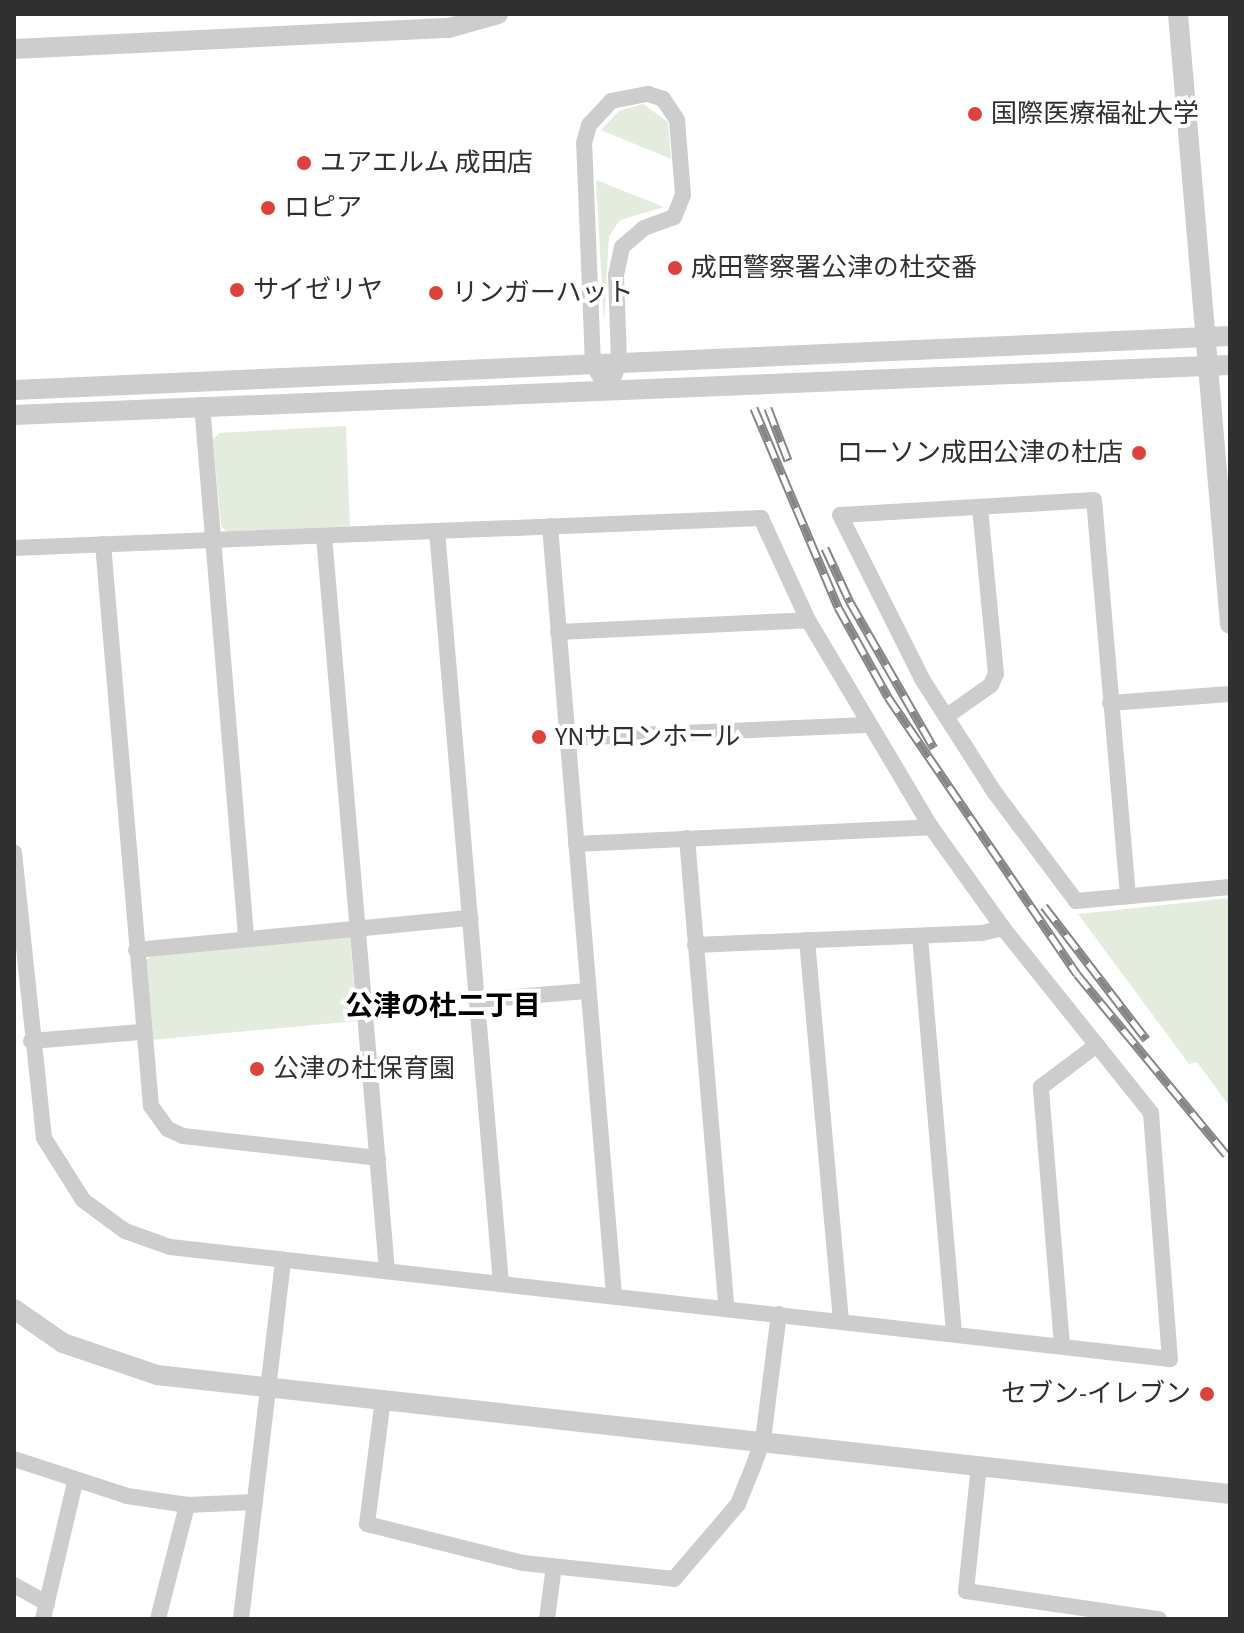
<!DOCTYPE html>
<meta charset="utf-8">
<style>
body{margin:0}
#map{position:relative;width:1244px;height:1633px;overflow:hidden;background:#fff;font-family:"Source Sans 3","Noto Sans JP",sans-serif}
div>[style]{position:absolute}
.green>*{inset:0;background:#e4ecde}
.minor>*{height:16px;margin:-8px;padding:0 8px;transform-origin:8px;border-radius:8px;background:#cdcdcd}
.tertiary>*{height:20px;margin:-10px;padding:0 10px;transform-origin:10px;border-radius:10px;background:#cdcdcd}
.rail>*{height:9px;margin-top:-4.5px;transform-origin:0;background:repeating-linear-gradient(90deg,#fff 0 18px,#858585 0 36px);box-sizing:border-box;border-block:2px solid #858585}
.dots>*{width:22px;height:22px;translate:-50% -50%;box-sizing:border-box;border:4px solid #fff;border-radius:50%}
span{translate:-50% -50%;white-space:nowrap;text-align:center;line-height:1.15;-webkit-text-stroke:8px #fff;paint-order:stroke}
.poi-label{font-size:26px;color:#303030}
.left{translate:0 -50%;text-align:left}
.right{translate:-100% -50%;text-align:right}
.neighbourhood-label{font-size:28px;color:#000;font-weight:700}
.frame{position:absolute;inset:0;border:16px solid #303030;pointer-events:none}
</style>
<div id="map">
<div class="green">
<i style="clip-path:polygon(643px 104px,668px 122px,671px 159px,601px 130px,619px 111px)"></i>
<i style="clip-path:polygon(596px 180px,664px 207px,620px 220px,609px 236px,604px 323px)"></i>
<i style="clip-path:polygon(346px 426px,350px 526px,227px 532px,221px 526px,213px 440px,219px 433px)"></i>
<i style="clip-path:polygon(1230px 898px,1230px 1107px,1197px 1062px,1189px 1064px,1078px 914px)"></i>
<i style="clip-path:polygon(350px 936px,357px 1021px,151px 1040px,145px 961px,155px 953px)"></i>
</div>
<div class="minor">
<i style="left:648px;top:94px;width:16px;rotate:18deg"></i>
<i style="left:663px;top:99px;width:25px;rotate:56deg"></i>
<i style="left:677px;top:120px;width:75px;rotate:85.4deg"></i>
<i style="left:683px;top:195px;width:24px;rotate:112deg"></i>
<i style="left:674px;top:217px;width:32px;rotate:160deg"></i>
<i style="left:644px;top:228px;width:29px;rotate:139deg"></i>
<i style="left:622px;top:247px;width:29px;rotate:102deg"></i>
<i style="left:616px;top:275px;width:88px;rotate:88deg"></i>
<i style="left:619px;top:363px;width:30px;rotate:111deg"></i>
<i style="left:608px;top:391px;width:31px;rotate:-119deg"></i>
<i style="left:593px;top:364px;width:221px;rotate:-92.3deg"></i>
<i style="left:584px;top:143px;width:19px;rotate:-74deg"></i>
<i style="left:589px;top:125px;width:33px;rotate:-47deg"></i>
<i style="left:611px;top:101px;width:38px;rotate:-11deg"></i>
<i style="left:202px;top:405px;width:533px;rotate:85.26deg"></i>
<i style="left:550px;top:526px;width:772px;rotate:85.24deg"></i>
<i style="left:437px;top:531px;width:756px;rotate:85.14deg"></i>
<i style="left:324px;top:536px;width:738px;rotate:85.1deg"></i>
<i style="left:103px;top:544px;width:564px;rotate:85.12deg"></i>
<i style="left:151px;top:1106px;width:29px;rotate:54deg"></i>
<i style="left:168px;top:1129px;width:17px;rotate:25deg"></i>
<i style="left:183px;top:1136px;width:196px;rotate:6.4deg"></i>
<i style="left:14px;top:548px;width:748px;rotate:-2.3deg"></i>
<i style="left:761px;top:518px;width:112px;rotate:65.3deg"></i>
<i style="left:808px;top:620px;width:241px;rotate:59.3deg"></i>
<i style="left:931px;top:827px;width:124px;rotate:54.5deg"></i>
<i style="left:1003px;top:928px;width:237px;rotate:51.3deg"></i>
<i style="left:1151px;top:1113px;width:247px;rotate:85.6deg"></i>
<i style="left:1170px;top:1359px;width:1006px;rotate:-173.61deg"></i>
<i style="left:170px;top:1247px;width:48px;rotate:-160.4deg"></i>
<i style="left:125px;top:1231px;width:52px;rotate:-143.6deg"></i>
<i style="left:83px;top:1200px;width:73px;rotate:-122.2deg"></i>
<i style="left:44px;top:1138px;width:287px;rotate:-96deg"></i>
<i style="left:558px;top:632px;width:250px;rotate:-2.7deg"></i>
<i style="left:1110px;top:703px;width:120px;rotate:-4.3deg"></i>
<i style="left:947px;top:716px;width:54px;rotate:-35.2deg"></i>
<i style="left:991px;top:685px;width:12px;rotate:-66deg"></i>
<i style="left:996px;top:674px;width:167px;rotate:-95.5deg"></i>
<i style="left:567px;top:738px;width:299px;rotate:-2.5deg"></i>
<i style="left:687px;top:838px;width:471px;rotate:85.2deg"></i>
<i style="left:576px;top:844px;width:355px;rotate:-2.7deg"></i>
<i style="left:1128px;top:896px;width:397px;rotate:-94.9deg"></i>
<i style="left:1094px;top:500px;width:254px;rotate:176.6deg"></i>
<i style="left:840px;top:515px;width:183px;rotate:63.4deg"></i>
<i style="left:922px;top:679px;width:135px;rotate:57.4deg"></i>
<i style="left:995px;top:793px;width:135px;rotate:53.1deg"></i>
<i style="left:1076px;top:901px;width:155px;rotate:-5.2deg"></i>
<i style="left:920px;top:936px;width:399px;rotate:85.1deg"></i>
<i style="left:807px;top:940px;width:383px;rotate:84.9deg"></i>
<i style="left:695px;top:945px;width:287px;rotate:-2.4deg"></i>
<i style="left:982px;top:933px;width:22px;rotate:-13deg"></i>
<i style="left:136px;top:950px;width:336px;rotate:-5.5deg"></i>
<i style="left:476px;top:1000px;width:111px;rotate:-4.6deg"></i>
<i style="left:31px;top:1041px;width:110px;rotate:-4.7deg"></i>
<i style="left:1062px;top:1345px;width:259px;rotate:-94.7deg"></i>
<i style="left:1041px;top:1087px;width:70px;rotate:-36.9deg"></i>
<i style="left:383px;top:1399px;width:126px;rotate:97.3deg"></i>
<i style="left:367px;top:1524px;width:161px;rotate:14deg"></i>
<i style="left:523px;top:1563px;width:152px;rotate:6deg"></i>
<i style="left:674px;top:1579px;width:99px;rotate:-49.5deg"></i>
<i style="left:738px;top:1504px;width:40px;rotate:-68deg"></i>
<i style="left:753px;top:1467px;width:29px;rotate:-70deg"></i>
<i style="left:763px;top:1440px;width:127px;rotate:-82.8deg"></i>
<i style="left:14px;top:1459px;width:119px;rotate:18.1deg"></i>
<i style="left:127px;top:1496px;width:61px;rotate:8.5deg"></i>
<i style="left:187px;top:1505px;width:68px;rotate:-2.5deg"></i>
<i style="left:979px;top:1465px;width:127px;rotate:95.9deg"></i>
<i style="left:966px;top:1591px;width:195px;rotate:8.3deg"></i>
<i style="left:14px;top:1585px;width:38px;rotate:29deg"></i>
<i style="left:43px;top:1619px;width:140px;rotate:-76.8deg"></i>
<i style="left:158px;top:1619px;width:118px;rotate:-75.7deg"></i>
<i style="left:241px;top:1619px;width:362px;rotate:-83.3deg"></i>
<i style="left:547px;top:1619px;width:53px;rotate:-82.5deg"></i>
</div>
<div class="tertiary">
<i style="left:1178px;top:14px;width:612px;rotate:85.13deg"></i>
<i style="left:14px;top:49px;width:436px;rotate:-2.8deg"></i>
<i style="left:449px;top:28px;width:51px;rotate:-15.9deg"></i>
<i style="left:14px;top:390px;width:1217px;rotate:-2.54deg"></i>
<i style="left:14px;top:415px;width:1217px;rotate:-2.35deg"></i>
<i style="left:14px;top:1309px;width:60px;rotate:34.8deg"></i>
<i style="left:63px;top:1343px;width:99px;rotate:18.8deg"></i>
<i style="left:157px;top:1375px;width:1080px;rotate:6.33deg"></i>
</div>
<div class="rail">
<i style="left:754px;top:408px;width:216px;rotate:67.1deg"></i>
<i style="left:838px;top:607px;width:103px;rotate:60.9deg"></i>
<i style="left:888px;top:697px;width:335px;rotate:55.7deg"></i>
<i style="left:1077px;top:974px;width:234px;rotate:50.4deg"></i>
<i style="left:768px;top:408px;width:56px;rotate:69deg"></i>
<i style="left:825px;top:548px;width:60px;rotate:65.2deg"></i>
<i style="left:850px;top:602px;width:168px;rotate:60.1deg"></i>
<i style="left:1044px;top:906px;width:168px;rotate:52.5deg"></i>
</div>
<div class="dots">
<i style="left:975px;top:114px;background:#dc433c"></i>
<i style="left:304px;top:163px;background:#dc433c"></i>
<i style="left:268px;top:208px;background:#dc433c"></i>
<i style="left:675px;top:268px;background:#dc433c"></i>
<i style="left:237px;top:290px;background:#dc433c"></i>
<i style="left:436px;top:293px;background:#dc433c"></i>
<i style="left:1139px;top:453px;background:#dc433c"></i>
<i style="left:539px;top:737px;background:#dc433c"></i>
<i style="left:257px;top:1069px;background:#dc433c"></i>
<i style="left:1207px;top:1394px;background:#dc433c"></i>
</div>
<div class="poi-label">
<span class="left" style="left:991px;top:114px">国際医療福祉大学</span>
<span class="left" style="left:320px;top:163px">ユアエルム 成田店</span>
<span class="left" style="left:284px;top:208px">ロピア</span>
<span class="left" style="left:691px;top:268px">成田警察署公津の杜交番</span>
<span class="left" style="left:253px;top:290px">サイゼリヤ</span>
<span class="left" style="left:452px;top:293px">リンガーハット</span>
<span class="right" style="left:1123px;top:453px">ローソン成田公津の杜店</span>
<span class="left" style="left:555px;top:737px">YNサロンホール</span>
<span class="left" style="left:273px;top:1069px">公津の杜保育園</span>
<span class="right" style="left:1191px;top:1394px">セブン-イレブン</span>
</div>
<div class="neighbourhood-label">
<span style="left:443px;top:1006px">公津の杜二丁目</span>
</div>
<div class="frame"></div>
</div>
